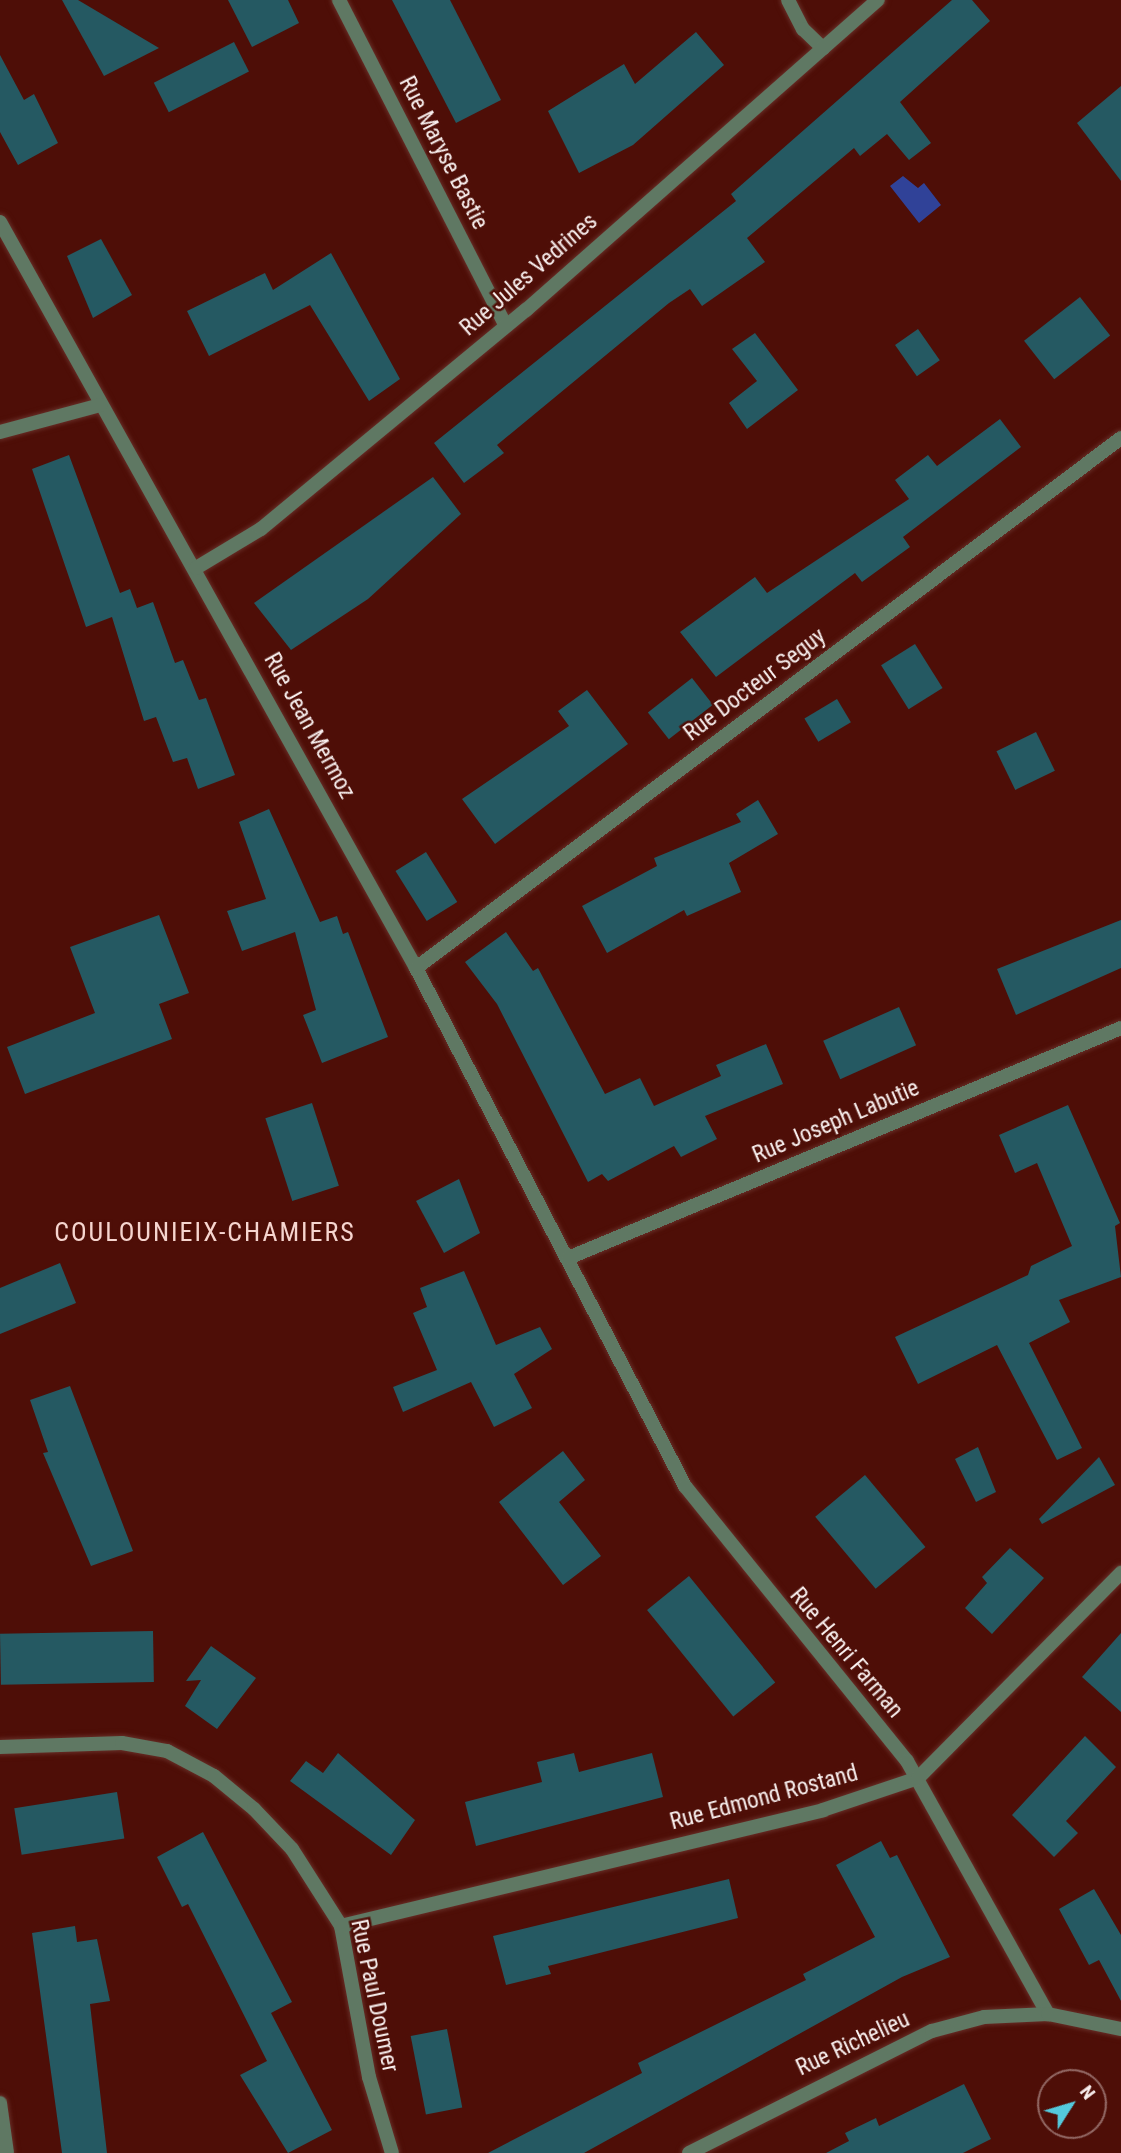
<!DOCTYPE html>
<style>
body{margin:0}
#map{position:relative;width:1121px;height:2153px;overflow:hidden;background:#4e0e07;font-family:"Roboto Condensed",sans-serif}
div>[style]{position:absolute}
.water>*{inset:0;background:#304298}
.building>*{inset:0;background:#255962;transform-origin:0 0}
.roads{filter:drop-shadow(0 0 2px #662e27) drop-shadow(0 0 2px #662e27)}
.minor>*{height:14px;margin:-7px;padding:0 7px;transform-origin:7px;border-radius:7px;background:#5f7863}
span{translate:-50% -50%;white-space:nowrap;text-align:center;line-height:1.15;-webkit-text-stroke:5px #4e0e07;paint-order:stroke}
.street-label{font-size:23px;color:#f9f0ef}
.quarter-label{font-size:26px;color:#f6d5cf;letter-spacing:2px}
.north{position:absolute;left:1037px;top:2069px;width:70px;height:70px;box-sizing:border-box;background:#4e0e07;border:2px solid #926864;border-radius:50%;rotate:53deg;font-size:19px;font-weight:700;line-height:28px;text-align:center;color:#f9f0ef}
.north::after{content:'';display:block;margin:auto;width:24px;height:32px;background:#54cadd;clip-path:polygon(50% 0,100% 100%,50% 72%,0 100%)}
</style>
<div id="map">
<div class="water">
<i style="clip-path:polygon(903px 176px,918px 188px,924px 183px,941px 205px,919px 223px,890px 186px)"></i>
</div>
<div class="building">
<i style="clip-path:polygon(62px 0,78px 0,159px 48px,104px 76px)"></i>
<i style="clip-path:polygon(228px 0,288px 0,299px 23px,252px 47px)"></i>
<i style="clip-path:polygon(392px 0,450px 0,501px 100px,456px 123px)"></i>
<i style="clip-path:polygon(952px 0,972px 0,990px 21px,900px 102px,931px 143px,909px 160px,887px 134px,860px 156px,854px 148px,747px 238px,765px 262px,702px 306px,690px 289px,669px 303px,497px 445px,504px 453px,464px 483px,434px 443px,736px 201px,731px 194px)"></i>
<i style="clip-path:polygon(696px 32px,724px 65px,633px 145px,579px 173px,548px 111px,624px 64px,635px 84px)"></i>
<i style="left:234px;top:42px;width:33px;height:90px;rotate:63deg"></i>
<i style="clip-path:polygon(0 55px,24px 100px,34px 94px,58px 143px,18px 165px,0 132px)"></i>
<i style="clip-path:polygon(1121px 86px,1121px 181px,1077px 123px)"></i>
<i style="clip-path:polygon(101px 239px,132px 295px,93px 318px,67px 256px)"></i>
<i style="clip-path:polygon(331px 253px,400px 379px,369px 401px,310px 305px,209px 356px,187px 311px,265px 273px,273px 290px)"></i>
<i style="left:1080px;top:297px;width:49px;height:71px;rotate:52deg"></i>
<i style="left:918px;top:329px;width:38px;height:28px;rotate:55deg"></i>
<i style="clip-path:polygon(755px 333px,798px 390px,747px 429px,729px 403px,757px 381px,732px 349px)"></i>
<i style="clip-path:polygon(1000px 419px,1021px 447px,903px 537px,910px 547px,862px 582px,855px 573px,716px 677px,680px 632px,755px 577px,767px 593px,909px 499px,895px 480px,928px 455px,937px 466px)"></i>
<i style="clip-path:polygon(69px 455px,120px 593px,130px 589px,137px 608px,153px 602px,175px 663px,183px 660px,199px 700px,206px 698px,235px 775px,198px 789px,187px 758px,173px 762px,156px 717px,144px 721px,112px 617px,86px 627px,32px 469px)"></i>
<i style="clip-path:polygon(433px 477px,461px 514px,368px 599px,291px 650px,254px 603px)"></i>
<i style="left:915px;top:644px;width:52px;height:40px;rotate:58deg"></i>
<i style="left:692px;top:678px;width:34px;height:56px;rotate:52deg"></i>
<i style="clip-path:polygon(587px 690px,628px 744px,495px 844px,462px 799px,569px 726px,558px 711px)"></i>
<i style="left:837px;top:699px;width:27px;height:38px;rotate:59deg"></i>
<i style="left:1036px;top:732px;width:43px;height:44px;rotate:64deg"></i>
<i style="clip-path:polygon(758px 800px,778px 834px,729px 863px,741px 892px,687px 916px,684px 910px,607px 953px,582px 906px,657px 866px,654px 858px,741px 822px,736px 814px)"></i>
<i style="clip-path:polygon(269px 809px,320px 922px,337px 916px,343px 934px,348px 932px,388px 1037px,322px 1063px,303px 1015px,316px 1010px,295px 932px,242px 951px,227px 911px,266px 899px,239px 822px)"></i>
<i style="left:426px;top:852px;width:59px;height:36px;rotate:58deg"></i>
<i style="clip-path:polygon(159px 915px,189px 993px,159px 1004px,172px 1039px,25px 1094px,7px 1047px,95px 1013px,70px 947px)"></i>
<i style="clip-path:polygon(1121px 920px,1121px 968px,1016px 1015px,997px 969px)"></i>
<i style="clip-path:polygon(506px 932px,533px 971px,538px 968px,605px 1094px,640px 1078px,654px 1106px,721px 1076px,716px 1065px,766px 1044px,783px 1084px,705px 1116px,717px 1139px,681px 1157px,674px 1146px,608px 1181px,602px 1174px,588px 1182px,497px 1004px,465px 962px)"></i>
<i style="left:899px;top:1007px;width:42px;height:83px;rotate:66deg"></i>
<i style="left:312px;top:1103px;width:87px;height:49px;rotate:72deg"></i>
<i style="clip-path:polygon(1068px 1105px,1120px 1223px,1115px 1226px,1121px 1277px,1059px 1300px,1070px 1322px,1029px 1343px,1082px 1448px,1057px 1460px,997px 1345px,918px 1384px,895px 1337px,1028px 1275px,1031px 1266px,1072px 1246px,1037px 1163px,1015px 1173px,999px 1135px)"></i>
<i style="clip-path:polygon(459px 1179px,480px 1233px,444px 1253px,416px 1201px)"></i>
<i style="clip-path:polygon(60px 1263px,76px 1303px,0 1334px,0 1288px)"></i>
<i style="clip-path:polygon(464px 1271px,496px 1345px,540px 1327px,552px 1349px,514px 1374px,532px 1408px,494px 1427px,471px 1382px,403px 1412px,393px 1387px,437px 1370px,413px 1313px,427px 1307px,420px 1288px)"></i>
<i style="clip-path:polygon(70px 1386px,133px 1551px,91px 1566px,43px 1453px,48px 1452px,30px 1400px)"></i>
<i style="clip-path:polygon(978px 1447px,996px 1492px,976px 1502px,955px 1459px)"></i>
<i style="clip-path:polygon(563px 1451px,585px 1480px,559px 1502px,601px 1556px,563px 1585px,499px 1502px)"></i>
<i style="clip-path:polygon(1099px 1457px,1115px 1485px,1042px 1524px,1039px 1519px)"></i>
<i style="left:865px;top:1475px;width:94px;height:65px;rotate:50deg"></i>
<i style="clip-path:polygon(1010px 1548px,1044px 1578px,992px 1634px,965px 1608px,987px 1583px,982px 1577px)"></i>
<i style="left:689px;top:1576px;width:137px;height:54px;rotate:51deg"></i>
<i style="left:153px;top:1631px;width:51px;height:153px;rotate:89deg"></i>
<i style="clip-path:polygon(1121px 1633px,1121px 1712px,1082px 1677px)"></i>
<i style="clip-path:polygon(211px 1646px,256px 1678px,217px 1729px,185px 1706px,201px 1680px,186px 1681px)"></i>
<i style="clip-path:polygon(1085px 1736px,1116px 1767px,1066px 1821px,1078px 1833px,1054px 1857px,1012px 1815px)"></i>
<i style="clip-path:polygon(338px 1753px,415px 1820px,391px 1855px,290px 1781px,306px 1761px,323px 1773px)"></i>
<i style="clip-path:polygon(574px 1753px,579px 1772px,652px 1753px,663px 1797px,476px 1846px,465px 1802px,542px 1782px,537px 1762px)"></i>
<i style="left:117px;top:1792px;width:47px;height:104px;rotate:81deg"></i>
<i style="clip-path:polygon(203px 1832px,292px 2002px,271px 2013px,332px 2130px,288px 2153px,240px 2075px,267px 2061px,188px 1904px,182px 1907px,157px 1857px)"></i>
<i style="clip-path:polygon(881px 1841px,890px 1858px,897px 1855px,950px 1957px,902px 1977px,584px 2153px,488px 2153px,642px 2073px,638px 2063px,806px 1980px,803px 1974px,875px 1937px,836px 1865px)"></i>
<i style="clip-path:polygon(729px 1879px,738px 1918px,548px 1966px,551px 1974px,506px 1985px,493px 1936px)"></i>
<i style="clip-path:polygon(1094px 1889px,1121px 1935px,1121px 2001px,1099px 1960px,1089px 1965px,1059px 1909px)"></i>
<i style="clip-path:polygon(75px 1926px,77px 1942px,97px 1939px,110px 2001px,90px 2004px,107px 2153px,62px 2153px,32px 1933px)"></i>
<i style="left:447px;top:2029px;width:80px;height:37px;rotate:79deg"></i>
<i style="clip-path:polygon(964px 2084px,991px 2139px,963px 2153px,826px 2153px,849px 2141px,845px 2133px,876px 2118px,879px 2126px)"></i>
</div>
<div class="roads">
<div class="minor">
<i style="left:339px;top:0;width:366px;rotate:62.9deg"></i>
<i style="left:788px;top:0;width:33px;rotate:63deg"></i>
<i style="left:803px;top:29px;width:28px;rotate:44deg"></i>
<i style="left:0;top:222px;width:854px;rotate:60.85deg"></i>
<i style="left:416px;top:968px;width:584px;rotate:62.56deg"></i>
<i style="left:685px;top:1486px;width:353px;rotate:51.1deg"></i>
<i style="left:907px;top:1761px;width:290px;rotate:60.9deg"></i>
<i style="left:0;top:432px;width:104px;rotate:-15.1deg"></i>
<i style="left:196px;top:568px;width:76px;rotate:-31deg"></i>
<i style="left:261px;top:529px;width:344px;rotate:-39.6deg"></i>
<i style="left:526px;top:310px;width:469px;rotate:-41.4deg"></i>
<i style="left:416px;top:968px;width:882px;rotate:-36.93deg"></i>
<i style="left:568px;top:1258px;width:599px;rotate:-22.58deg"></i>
<i style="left:0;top:1747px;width:122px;rotate:-1.9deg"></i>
<i style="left:122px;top:1743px;width:46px;rotate:10.1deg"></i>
<i style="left:167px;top:1751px;width:53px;rotate:28deg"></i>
<i style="left:214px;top:1776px;width:52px;rotate:39.5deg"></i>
<i style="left:254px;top:1809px;width:55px;rotate:46.5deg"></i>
<i style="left:292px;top:1849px;width:91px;rotate:57.5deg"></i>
<i style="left:341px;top:1926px;width:154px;rotate:79.5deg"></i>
<i style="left:369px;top:2077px;width:79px;rotate:73.2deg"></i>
<i style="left:341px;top:1926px;width:496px;rotate:-13.5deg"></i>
<i style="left:823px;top:1810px;width:100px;rotate:-18.6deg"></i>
<i style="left:918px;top:1778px;width:289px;rotate:-45.3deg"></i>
<i style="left:0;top:2103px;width:50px;rotate:82deg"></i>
<i style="left:689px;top:2153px;width:272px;rotate:-26.7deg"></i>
<i style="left:932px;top:2031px;width:54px;rotate:-15.1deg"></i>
<i style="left:984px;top:2017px;width:64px;rotate:-2.7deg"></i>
<i style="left:1048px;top:2014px;width:75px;rotate:11.6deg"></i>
</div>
</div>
<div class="street-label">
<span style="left:443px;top:153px;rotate:63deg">Rue Maryse Bastie</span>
<span style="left:529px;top:275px;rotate:-41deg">Rue Jules Vedrines</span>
<span style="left:755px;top:685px;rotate:-37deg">Rue Docteur Seguy</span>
<span style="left:309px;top:726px;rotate:61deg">Rue Jean Mermoz</span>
<span style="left:836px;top:1122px;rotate:-23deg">Rue Joseph Labutie</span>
<span style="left:846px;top:1653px;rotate:50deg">Rue Henri Farman</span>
<span style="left:764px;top:1798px;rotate:-15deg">Rue Edmond Rostand</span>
<span style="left:374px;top:1996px;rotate:78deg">Rue Paul Doumer</span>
<span style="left:853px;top:2044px;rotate:-25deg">Rue Richelieu</span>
</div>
<div class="quarter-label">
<span style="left:205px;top:1233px">COULOUNIEIX-CHAMIERS</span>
</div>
<div class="north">N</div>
</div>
